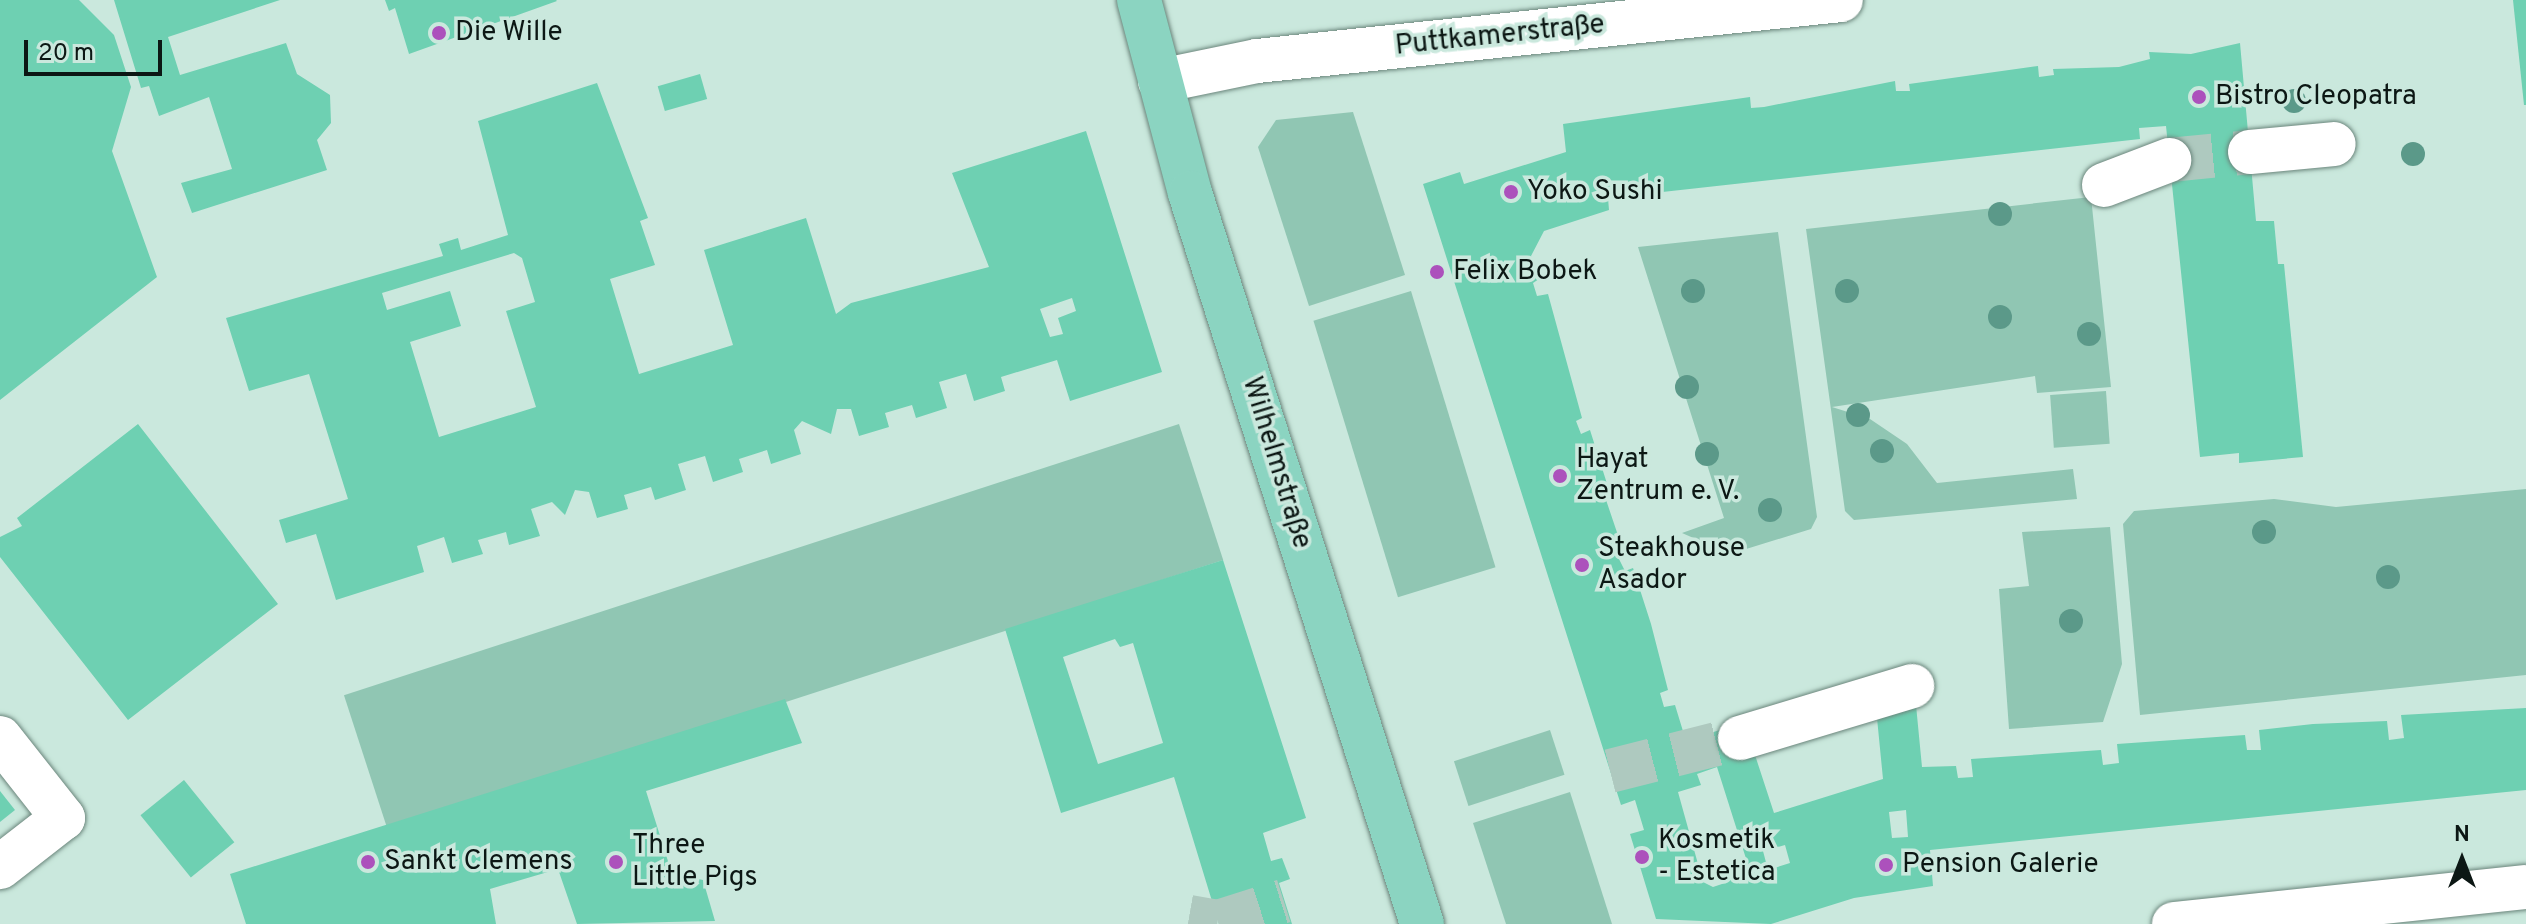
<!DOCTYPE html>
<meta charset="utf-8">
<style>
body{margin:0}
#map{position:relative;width:2526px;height:924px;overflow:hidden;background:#cae8dd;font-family:Overpass,sans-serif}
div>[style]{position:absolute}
.green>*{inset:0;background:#90c6b3;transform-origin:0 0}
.building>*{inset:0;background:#6ed0b2;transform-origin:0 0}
.minor-tunnel>*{height:44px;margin-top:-22px;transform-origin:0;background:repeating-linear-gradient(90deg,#aec9bf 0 44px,transparent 0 66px)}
.roads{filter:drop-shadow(0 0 2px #6b867c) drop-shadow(0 0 2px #6b867c)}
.minor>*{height:44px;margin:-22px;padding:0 22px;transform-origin:22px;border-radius:22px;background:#fff}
.major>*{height:44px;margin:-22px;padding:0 22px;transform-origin:22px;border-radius:22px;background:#8bd4c1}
.trees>*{width:24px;height:24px;margin:-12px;border-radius:50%;background:#5b9989}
.dots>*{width:22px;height:22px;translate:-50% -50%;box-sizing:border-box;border:4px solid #cae8dd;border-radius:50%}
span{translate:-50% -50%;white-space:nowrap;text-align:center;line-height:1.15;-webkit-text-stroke:7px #cae8dd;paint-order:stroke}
.poi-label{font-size:28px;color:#0c1714}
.left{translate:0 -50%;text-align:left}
.street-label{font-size:28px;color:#0c1714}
.north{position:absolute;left:2422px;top:820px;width:80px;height:80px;-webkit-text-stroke:6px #cae8dd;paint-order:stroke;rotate:0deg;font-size:22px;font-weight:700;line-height:32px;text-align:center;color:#0c1714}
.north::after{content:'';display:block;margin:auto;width:28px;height:36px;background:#0c1714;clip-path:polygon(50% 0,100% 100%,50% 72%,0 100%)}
.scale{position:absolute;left:24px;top:40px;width:138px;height:36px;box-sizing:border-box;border:4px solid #0c1714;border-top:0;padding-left:10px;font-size:24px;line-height:28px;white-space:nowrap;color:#0c1714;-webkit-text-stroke:6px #cae8dd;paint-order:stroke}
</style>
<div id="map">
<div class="green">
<i style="clip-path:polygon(1353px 112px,1405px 275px,1309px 306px,1258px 147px,1276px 120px)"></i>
<i style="clip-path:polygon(2091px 197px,2111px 387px,2037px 393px,2035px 376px,1832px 407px,1870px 419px,1907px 444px,1937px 483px,2073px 469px,2077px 499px,1854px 520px,1845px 511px,1806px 229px)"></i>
<i style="clip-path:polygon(1778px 232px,1817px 517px,1811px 529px,1730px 554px,1682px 533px,1724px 518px,1638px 247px)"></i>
<i style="left:1411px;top:291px;width:289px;height:102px;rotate:73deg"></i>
<i style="left:2106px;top:391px;width:53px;height:56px;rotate:86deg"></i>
<i style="left:1179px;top:424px;width:143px;height:878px;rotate:72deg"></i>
<i style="clip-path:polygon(2526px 489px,2526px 675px,2140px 715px,2123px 524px,2134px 511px,2274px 499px,2336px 507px)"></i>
<i style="clip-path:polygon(2110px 527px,2122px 664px,2103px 722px,2009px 729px,1999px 589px,2029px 586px,2022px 532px)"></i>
<i style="left:1550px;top:730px;width:47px;height:101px;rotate:72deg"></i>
<i style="clip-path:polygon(1570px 792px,1612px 924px,1506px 924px,1473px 823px)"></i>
</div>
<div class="building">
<i style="clip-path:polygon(0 0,79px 0,114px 35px,131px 87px,112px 151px,157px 277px,0 400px)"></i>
<i style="clip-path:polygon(114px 0,280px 0,168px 37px,180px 75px,286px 43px,297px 74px,330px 95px,331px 123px,317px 140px,327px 170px,192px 213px,181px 183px,232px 169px,209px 97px,159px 116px,149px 86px,141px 88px)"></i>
<i style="clip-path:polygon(385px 0,556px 0,557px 1px,409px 54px,395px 8px,389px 11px)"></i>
<i style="clip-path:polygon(2513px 0,2526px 0,2526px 105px,2524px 105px)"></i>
<i style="clip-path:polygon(evenodd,2240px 43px,2256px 221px,2274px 221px,2278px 264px,2284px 264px,2303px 457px,2239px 463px,2239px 453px,2200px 457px,2166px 126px,2139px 128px,2140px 139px,1608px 198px,1609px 210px,1544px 231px,1531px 256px,1539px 279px,1533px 283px,1537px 296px,1548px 294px,1582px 418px,1576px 421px,1581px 434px,1590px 430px,1609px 490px,1603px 491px,1625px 556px,1619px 559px,1625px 571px,1633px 568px,1651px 624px,1668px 690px,1660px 693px,1664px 707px,1675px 705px,1686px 741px,1735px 725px,1755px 755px,1774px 813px,1883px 779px,1877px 718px,1916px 705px,1922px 767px,1956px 766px,1958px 778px,1973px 777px,1971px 759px,2101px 750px,2103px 765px,2119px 763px,2117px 744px,2245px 735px,2247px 750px,2261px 750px,2259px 730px,2313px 724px,2387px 721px,2389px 740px,2404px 738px,2401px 715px,2526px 708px,2526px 790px,1930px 850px,1933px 886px,1854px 898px,1771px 924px,1656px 919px,1630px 834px,1644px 830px,1635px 800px,1621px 805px,1423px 184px,1460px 172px,1464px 184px,1566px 152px,1563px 124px,1750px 97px,1751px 108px,1764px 107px,1895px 81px,1896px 91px,1910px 91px,1909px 84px,2038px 66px,2039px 77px,2054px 75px,2053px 69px,2119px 67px,2150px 59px,2149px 52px,2191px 54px,2240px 43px,1717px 767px,1749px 868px,1722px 876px,1725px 883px,1713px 887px,1703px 882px,1678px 792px,1701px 785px,1697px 774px,1717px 767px,2240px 43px,1906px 810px,1908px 837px,1892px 838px,1889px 812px,1906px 810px,2240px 43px,1785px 845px,1790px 863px,1768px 870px,1763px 851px,1785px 845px)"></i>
<i style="left:700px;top:74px;width:26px;height:44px;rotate:74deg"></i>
<i style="clip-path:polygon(evenodd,597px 83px,648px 218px,640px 221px,655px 265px,610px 279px,639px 374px,733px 345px,704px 250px,806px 218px,836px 314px,851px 303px,989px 267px,952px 173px,1086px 131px,1162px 372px,1070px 401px,1057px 360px,1001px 377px,1005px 391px,974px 401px,966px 374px,939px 382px,947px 408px,916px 418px,912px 405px,885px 413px,889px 427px,859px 436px,851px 409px,837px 409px,831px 434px,802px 421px,794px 430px,801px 454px,771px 464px,767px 450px,739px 459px,743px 472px,713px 482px,705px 456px,678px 464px,686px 490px,655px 500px,651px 487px,624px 495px,628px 509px,597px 518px,589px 492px,575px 490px,565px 515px,552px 502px,531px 509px,540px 536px,509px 545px,506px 532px,478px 540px,483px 554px,452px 563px,444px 537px,417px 546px,424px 572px,336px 600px,316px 534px,286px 543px,279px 520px,348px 499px,309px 374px,249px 391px,226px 318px,443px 256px,439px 244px,458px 238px,461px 250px,508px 235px,478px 121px,597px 83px,514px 253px,522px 258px,535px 302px,506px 311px,536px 407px,439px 437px,410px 342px,461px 326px,450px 291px,387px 310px,382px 293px,514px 253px,597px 83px,1072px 298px,1076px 311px,1058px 318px,1063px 334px,1050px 337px,1040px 309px,1072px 298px)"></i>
<i style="clip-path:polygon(138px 424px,278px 604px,128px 720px,0 557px,0 537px,22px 526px,17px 518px)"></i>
<i style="clip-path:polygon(evenodd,1223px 560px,1306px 818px,1263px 833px,1271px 861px,1282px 858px,1290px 879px,1279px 883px,1292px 924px,1219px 924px,1174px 777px,1061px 813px,1005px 629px,1223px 560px,1115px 639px,1120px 647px,1133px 643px,1163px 743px,1098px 764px,1063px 657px,1115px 639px)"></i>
<i style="clip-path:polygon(785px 699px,802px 743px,646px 791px,672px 874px,703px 880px,715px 921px,577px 924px,558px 869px,490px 889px,496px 924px,246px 924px,230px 874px)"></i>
<i style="left:184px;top:780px;width:80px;height:56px;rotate:51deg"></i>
<i style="clip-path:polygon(0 791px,15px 810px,0 822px)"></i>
</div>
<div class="minor-tunnel">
<i style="left:2169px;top:160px;width:81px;rotate:-5.6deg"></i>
<i style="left:1610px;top:771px;width:134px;rotate:-14.2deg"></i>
<i style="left:1189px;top:917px;width:29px;rotate:10deg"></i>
<i style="left:1218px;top:922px;width:69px;rotate:-17.7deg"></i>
</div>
<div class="roads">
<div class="minor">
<i style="left:1160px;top:81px;width:99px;rotate:-11.7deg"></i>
<i style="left:1257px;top:61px;width:587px;rotate:-5.96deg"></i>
<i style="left:2250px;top:152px;width:84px;rotate:-5.4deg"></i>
<i style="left:2104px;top:185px;width:70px;rotate:-21deg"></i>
<i style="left:0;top:738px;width:102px;rotate:51.8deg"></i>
<i style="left:63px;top:818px;width:80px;rotate:142.1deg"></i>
<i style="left:1740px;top:738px;width:180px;rotate:-16.8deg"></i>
<i style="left:2174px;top:924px;width:354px;rotate:-6deg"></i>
</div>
<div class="major">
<i style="left:1139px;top:0;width:200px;rotate:75.2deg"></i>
<i style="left:1190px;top:193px;width:767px;rotate:72.39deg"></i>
</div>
</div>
<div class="trees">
<i style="left:2294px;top:101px"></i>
<i style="left:2413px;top:154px"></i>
<i style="left:2000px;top:214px"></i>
<i style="left:1693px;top:291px"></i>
<i style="left:1847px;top:291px"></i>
<i style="left:2000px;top:317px"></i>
<i style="left:2089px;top:334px"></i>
<i style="left:1687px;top:387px"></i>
<i style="left:1858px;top:415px"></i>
<i style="left:1882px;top:451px"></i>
<i style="left:1707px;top:454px"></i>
<i style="left:1770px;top:510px"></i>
<i style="left:2264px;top:532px"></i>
<i style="left:2388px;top:577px"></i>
<i style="left:2071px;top:621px"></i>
</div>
<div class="dots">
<i style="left:439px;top:33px;background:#ac51bc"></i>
<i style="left:2199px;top:97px;background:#ac51bc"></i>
<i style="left:1511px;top:192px;background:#ac51bc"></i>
<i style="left:1437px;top:272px;background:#ac51bc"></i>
<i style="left:1560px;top:476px;background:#ac51bc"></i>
<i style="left:1582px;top:565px;background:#ac51bc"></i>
<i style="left:1642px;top:857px;background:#ac51bc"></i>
<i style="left:368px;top:862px;background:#ac51bc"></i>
<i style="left:616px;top:862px;background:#ac51bc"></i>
<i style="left:1886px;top:865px;background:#ac51bc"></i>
</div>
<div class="poi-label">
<span class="left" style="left:455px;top:33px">Die Wille</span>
<span class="left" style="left:2215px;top:97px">Bistro Cleopatra</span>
<span class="left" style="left:1527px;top:192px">Yoko Sushi</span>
<span class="left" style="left:1453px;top:272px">Felix Bobek</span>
<span class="left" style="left:1576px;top:476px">Hayat<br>Zentrum e. V.</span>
<span class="left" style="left:1598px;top:565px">Steakhouse<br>Asador</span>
<span class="left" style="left:1658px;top:857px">Kosmetik<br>- Estetica</span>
<span class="left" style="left:632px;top:862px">Three<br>Little Pigs</span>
<span class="left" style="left:384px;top:862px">Sankt Clemens</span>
<span class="left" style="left:1902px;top:865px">Pension Galerie</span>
</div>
<div class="street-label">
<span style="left:1500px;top:36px;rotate:-6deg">Puttkamerstraße</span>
<span style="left:1276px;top:463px;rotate:73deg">Wilhelmstraße</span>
</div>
<div class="north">N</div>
<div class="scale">20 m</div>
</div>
